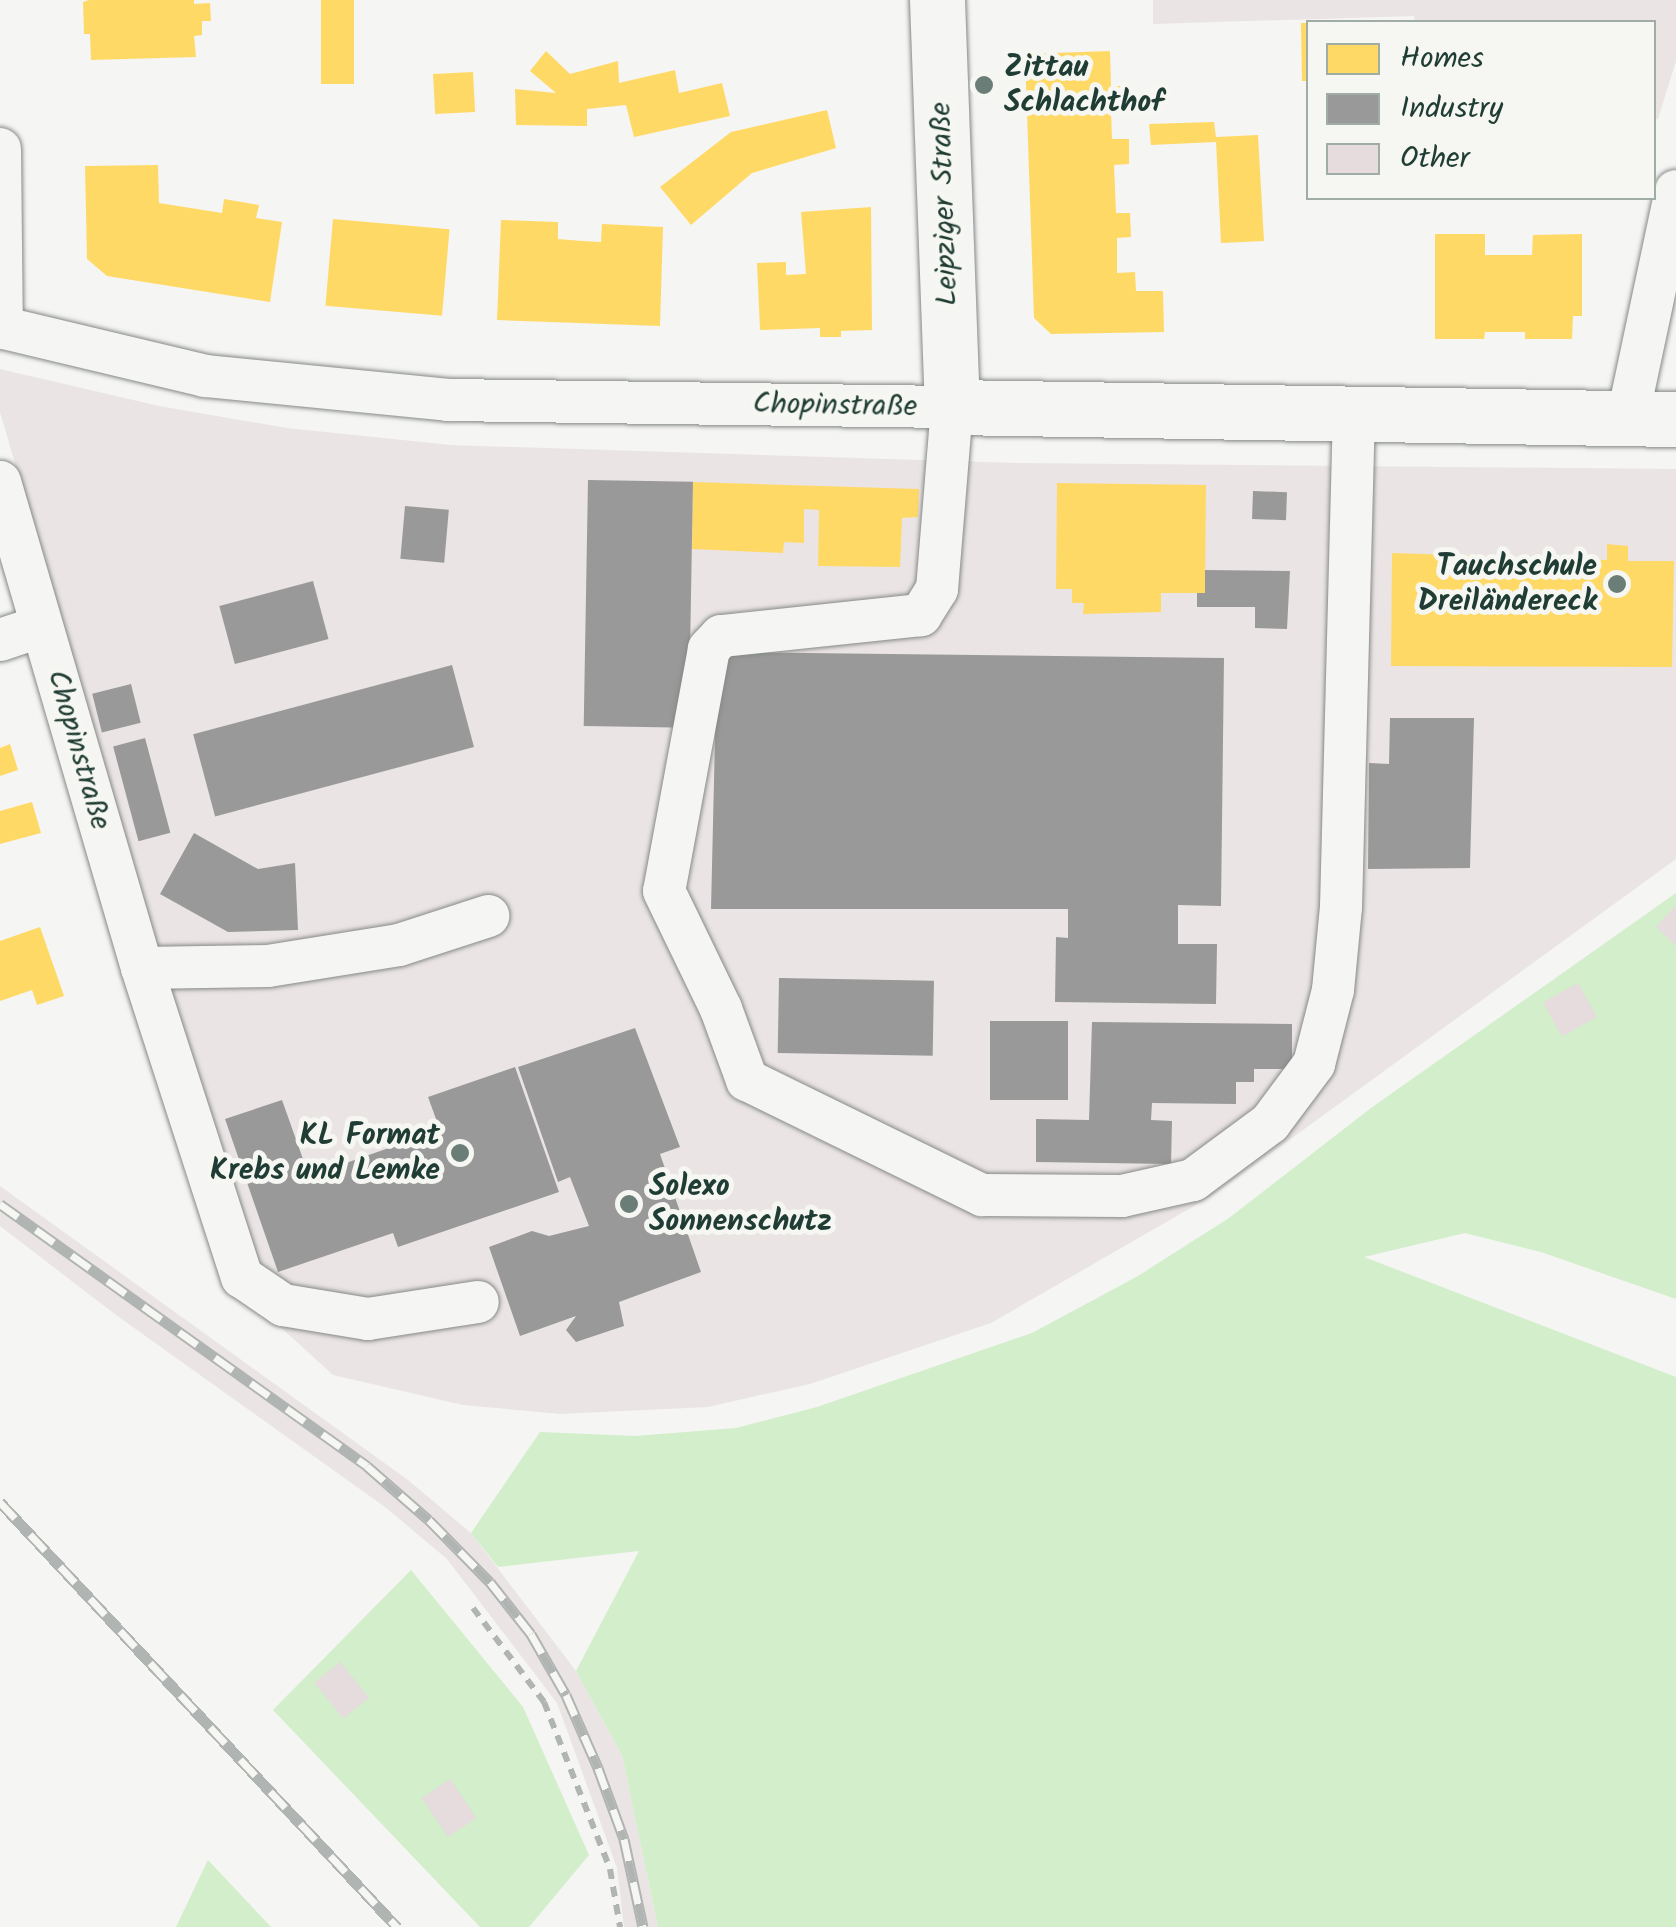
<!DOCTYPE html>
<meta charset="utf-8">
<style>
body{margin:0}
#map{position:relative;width:1676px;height:1927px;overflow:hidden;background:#f5f5f3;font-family:Kalam,sans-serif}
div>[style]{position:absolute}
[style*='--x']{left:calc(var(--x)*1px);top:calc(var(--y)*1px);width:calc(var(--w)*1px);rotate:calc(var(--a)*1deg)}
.built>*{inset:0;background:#ebe4e4}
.green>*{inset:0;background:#d2eeca}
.homes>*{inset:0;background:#ffd966;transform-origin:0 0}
.industry>*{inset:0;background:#999;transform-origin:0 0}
.building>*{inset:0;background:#e6dbdd;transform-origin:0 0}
.path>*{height:6px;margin-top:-3px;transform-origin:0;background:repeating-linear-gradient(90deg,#b0b4b2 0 10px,transparent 0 18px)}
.roads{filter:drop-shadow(0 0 2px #858a88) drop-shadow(0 0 2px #858a88)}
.minor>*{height:42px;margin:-21px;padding:0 21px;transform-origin:21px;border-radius:21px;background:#f5f5f3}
.major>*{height:55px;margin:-27.5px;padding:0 27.5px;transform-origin:27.5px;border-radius:27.5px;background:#f5f5f3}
.rail>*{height:11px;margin-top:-5.5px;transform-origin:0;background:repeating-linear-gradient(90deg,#f6f6f2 0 22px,#b0b4b2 0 44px);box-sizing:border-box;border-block:2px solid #b0b4b2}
.dots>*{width:28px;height:28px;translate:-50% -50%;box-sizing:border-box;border:5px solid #f6f6f2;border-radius:50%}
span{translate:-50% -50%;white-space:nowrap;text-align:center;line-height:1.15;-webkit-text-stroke:10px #f6f6f2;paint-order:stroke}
.poi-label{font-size:30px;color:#1f3d34;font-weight:700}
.left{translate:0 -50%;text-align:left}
.right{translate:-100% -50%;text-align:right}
.street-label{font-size:30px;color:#1f3d34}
.legend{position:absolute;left:1306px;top:20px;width:350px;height:180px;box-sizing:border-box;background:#f6f6f2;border:2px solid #a0aca6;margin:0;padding:12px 18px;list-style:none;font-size:30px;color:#1f3d34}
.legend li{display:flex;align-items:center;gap:20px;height:50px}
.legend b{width:50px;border:2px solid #a0aca6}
</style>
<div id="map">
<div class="built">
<i style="clip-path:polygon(1153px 0,1676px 0,1676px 61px,1658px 119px,1654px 119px,1654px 22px,1415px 22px,1414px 16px,1153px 24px)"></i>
<i style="clip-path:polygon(0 369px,159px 406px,287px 428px,451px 445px,1017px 463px,1676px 469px,1676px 859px,1215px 1194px,991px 1323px,810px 1384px,708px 1407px,560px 1414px,463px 1405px,333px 1375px,276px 1323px,238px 1229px,0 412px)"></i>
<i style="clip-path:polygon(0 1186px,408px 1480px,471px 1533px,576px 1671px,622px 1755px,658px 1927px,624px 1927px,617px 1868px,557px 1703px,447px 1559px,385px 1507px,116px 1315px,0 1226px)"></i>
</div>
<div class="green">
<i style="clip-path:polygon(1676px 893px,1676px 1299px,1541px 1252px,1465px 1233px,1364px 1257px,1676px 1377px,1676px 1927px,658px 1927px,622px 1755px,576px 1671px,639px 1551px,498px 1567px,471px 1533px,540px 1432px,635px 1436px,736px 1428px,817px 1407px,1032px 1333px,1138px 1276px,1229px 1218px,1371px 1108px)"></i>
<i style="clip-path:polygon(411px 1570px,523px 1707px,589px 1855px,529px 1927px,480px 1927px,273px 1710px)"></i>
<i style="clip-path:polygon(208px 1860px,271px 1927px,176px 1927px)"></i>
</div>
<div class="homes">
<i style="clip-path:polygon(89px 0,194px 0,194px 4px,210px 3px,211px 21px,202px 21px,202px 35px,194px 36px,196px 57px,91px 60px,90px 34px,84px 34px,83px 2px)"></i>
<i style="left:321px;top:0;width:33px;height:84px"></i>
<i style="clip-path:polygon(1301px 23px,1308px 23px,1308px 81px,1302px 81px)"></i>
<i style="clip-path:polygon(546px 51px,570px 74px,618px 61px,619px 83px,675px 70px,679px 93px,722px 83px,730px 116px,634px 137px,626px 105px,587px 109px,587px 126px,516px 125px,515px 89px,556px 93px,530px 71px)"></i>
<i style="clip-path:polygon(1110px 51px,1111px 86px,1127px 86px,1128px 109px,1111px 110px,1112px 139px,1129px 139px,1129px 164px,1114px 165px,1116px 213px,1130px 213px,1131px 237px,1117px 238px,1117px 273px,1135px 272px,1136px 291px,1163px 291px,1164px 332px,1051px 334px,1034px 318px,1025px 54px)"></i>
<i style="left:473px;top:72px;width:40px;height:40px;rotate:87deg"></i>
<i style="clip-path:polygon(827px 110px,836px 148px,752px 173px,691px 225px,660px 187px,731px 132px)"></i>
<i style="clip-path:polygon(1214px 122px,1216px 137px,1258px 135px,1264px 241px,1221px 243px,1216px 142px,1151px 145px,1149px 124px)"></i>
<i style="clip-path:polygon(158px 165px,159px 203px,222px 213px,224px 199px,259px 205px,256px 218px,282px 222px,270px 302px,107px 276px,87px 259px,85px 166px)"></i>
<i style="clip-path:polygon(871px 207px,872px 330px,841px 331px,841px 337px,820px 337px,820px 328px,760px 330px,757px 263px,786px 262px,786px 275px,806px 274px,801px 212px)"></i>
<i style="left:333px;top:219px;width:117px;height:87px;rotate:5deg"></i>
<i style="clip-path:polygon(501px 220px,558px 222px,558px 239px,582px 241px,601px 242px,602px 224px,663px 227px,660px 326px,497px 320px)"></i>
<i style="clip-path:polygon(1435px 234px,1485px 234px,1485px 255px,1532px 255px,1533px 235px,1582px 234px,1582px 316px,1573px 316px,1572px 339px,1525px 339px,1525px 332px,1485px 332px,1484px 339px,1435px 339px)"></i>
<i style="clip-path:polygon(693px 482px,919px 489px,918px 517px,902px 518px,900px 567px,818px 566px,819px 510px,804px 509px,804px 543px,784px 542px,783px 553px,692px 549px)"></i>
<i style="clip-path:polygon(1057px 483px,1206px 485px,1205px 593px,1161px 593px,1161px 612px,1083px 614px,1084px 603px,1072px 603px,1072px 589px,1056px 589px)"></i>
<i style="clip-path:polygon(1607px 544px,1628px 546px,1628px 561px,1674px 561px,1672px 667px,1391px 666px,1392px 553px,1607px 560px)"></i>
<i style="clip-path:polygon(10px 744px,18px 770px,0 776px,0 748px)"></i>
<i style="clip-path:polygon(32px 802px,41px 833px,0 844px,0 811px)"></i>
<i style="clip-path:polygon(40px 927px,64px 996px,37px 1005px,32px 990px,0 1001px,0 941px)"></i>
</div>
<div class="industry">
<i style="left:588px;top:480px;width:105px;height:246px;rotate:1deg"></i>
<i style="left:1253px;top:491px;width:34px;height:28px;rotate:2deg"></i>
<i style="left:405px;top:506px;width:44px;height:53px;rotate:5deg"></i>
<i style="clip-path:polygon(1205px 570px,1290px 571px,1287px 629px,1255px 628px,1255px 607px,1197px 607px,1197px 593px,1205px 593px)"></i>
<i style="left:313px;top:581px;width:60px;height:97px;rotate:75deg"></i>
<i style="clip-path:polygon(717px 652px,1224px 658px,1221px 906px,1178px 905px,1178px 944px,1217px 944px,1216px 1004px,1055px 1002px,1056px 937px,1068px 938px,1068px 909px,711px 909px)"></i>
<i style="left:452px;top:665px;width:85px;height:268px;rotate:75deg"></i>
<i style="left:131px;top:684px;width:40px;height:40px;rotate:76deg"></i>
<i style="clip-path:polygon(1390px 718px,1474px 718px,1470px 868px,1368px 869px,1369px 763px,1389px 764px)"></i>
<i style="left:145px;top:738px;width:98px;height:33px;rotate:75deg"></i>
<i style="clip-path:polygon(194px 833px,258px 869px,295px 863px,298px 930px,228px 932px,160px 894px)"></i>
<i style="left:779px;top:978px;width:155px;height:75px;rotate:1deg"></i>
<i style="left:990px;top:1021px;width:78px;height:79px"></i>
<i style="clip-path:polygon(1092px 1022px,1292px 1024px,1292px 1069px,1254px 1069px,1254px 1082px,1236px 1082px,1236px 1104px,1152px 1103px,1151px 1120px,1172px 1121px,1171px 1164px,1036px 1162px,1036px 1119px,1089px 1120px)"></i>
<i style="clip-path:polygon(635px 1028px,680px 1147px,660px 1154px,701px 1272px,619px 1302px,624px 1326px,576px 1342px,566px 1330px,576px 1316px,520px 1336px,489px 1247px,532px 1231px,549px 1236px,589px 1226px,570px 1177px,558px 1182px,518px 1067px)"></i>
<i style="clip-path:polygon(515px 1067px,559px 1192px,398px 1247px,393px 1233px,278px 1272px,225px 1119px,282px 1100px,309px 1176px,440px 1130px,428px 1097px)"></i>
</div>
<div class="building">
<i style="clip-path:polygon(1676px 905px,1676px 946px,1656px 927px)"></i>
<i style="left:1578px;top:983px;width:39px;height:40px;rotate:61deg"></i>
<i style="left:340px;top:1662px;width:46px;height:33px;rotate:51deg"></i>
<i style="left:450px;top:1779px;width:47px;height:34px;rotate:56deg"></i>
</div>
<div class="path">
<i style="--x:473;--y:1608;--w:118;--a:52.9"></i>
<i style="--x:544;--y:1702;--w:180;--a:68.4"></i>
<i style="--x:610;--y:1869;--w:59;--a:80.2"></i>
</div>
<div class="roads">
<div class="minor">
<i style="--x:0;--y:149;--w:179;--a:89.4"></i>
<i style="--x:0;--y:327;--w:211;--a:13.4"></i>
<i style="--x:205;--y:376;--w:244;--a:5.6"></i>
<i style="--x:448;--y:400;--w:504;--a:0.8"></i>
<i style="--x:952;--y:407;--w:183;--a:94.7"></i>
<i style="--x:937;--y:589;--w:31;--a:122"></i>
<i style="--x:921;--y:615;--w:201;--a:174"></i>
<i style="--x:721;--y:636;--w:18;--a:133"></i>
<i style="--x:709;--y:649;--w:246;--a:100.5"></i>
<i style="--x:664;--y:891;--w:131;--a:64.2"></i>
<i style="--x:721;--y:1009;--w:76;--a:69.9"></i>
<i style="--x:747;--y:1080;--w:262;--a:26.1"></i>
<i style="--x:982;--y:1195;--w:140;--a:0.4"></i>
<i style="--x:1122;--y:1196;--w:73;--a:-12.7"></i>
<i style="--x:1193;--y:1180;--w:96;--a:-36.5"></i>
<i style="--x:1270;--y:1123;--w:74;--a:-53.3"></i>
<i style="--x:1314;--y:1064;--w:76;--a:-75.6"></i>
<i style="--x:1333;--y:990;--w:83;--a:-84.5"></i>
<i style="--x:1341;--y:907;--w:493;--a:-88.5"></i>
<i style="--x:1628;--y:416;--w:230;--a:-78"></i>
<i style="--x:0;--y:482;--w:506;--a:73.71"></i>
<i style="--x:142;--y:968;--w:325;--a:72.1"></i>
<i style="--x:242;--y:1277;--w:50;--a:34.3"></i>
<i style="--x:283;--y:1305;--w:86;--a:9.4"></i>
<i style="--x:368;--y:1319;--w:111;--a:-8.8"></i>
<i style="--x:0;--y:640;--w:44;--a:-18.4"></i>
<i style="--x:142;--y:968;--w:126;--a:-0.9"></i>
<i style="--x:268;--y:966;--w:133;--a:-9.1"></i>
<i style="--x:399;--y:945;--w:94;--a:-18"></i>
</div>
<div class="major">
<i style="--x:937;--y:0;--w:407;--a:87.9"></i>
<i style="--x:952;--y:407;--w:724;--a:0.95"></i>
</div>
</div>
<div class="rail">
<i style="--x:0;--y:1204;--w:451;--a:35.5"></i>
<i style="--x:367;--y:1466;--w:82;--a:41.1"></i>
<i style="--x:429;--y:1520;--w:87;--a:45.5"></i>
<i style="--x:490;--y:1582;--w:66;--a:51.7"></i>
<i style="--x:531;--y:1634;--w:70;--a:60.2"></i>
<i style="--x:566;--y:1695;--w:80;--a:66.3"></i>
<i style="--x:598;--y:1768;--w:76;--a:69.9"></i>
<i style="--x:624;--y:1839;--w:90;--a:77.8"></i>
<i style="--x:0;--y:1502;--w:582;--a:46.95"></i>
</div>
<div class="dots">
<i style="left:984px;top:85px;background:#6a7d77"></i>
<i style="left:1617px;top:584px;background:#6a7d77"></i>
<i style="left:460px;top:1153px;background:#6a7d77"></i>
<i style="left:629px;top:1204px;background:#6a7d77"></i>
</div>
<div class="poi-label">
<span class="left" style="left:1004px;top:85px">Zittau<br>Schlachthof</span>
<span class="right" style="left:1597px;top:584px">Tauchschule<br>Dreiländereck</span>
<span class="right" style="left:440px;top:1153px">KL Format<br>Krebs und Lemke</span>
<span class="left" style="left:649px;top:1204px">Solexo<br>Sonnenschutz</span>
</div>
<div class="street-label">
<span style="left:945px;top:204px;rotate:-92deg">Leipziger Straße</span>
<span style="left:835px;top:406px;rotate:1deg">Chopinstraße</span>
<span style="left:78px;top:750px;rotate:74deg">Chopinstraße</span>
</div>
<ul class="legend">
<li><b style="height:28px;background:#ffd966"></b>Homes</li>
<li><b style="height:28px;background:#999"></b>Industry</li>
<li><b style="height:28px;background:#e6dbdd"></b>Other</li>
</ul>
</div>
